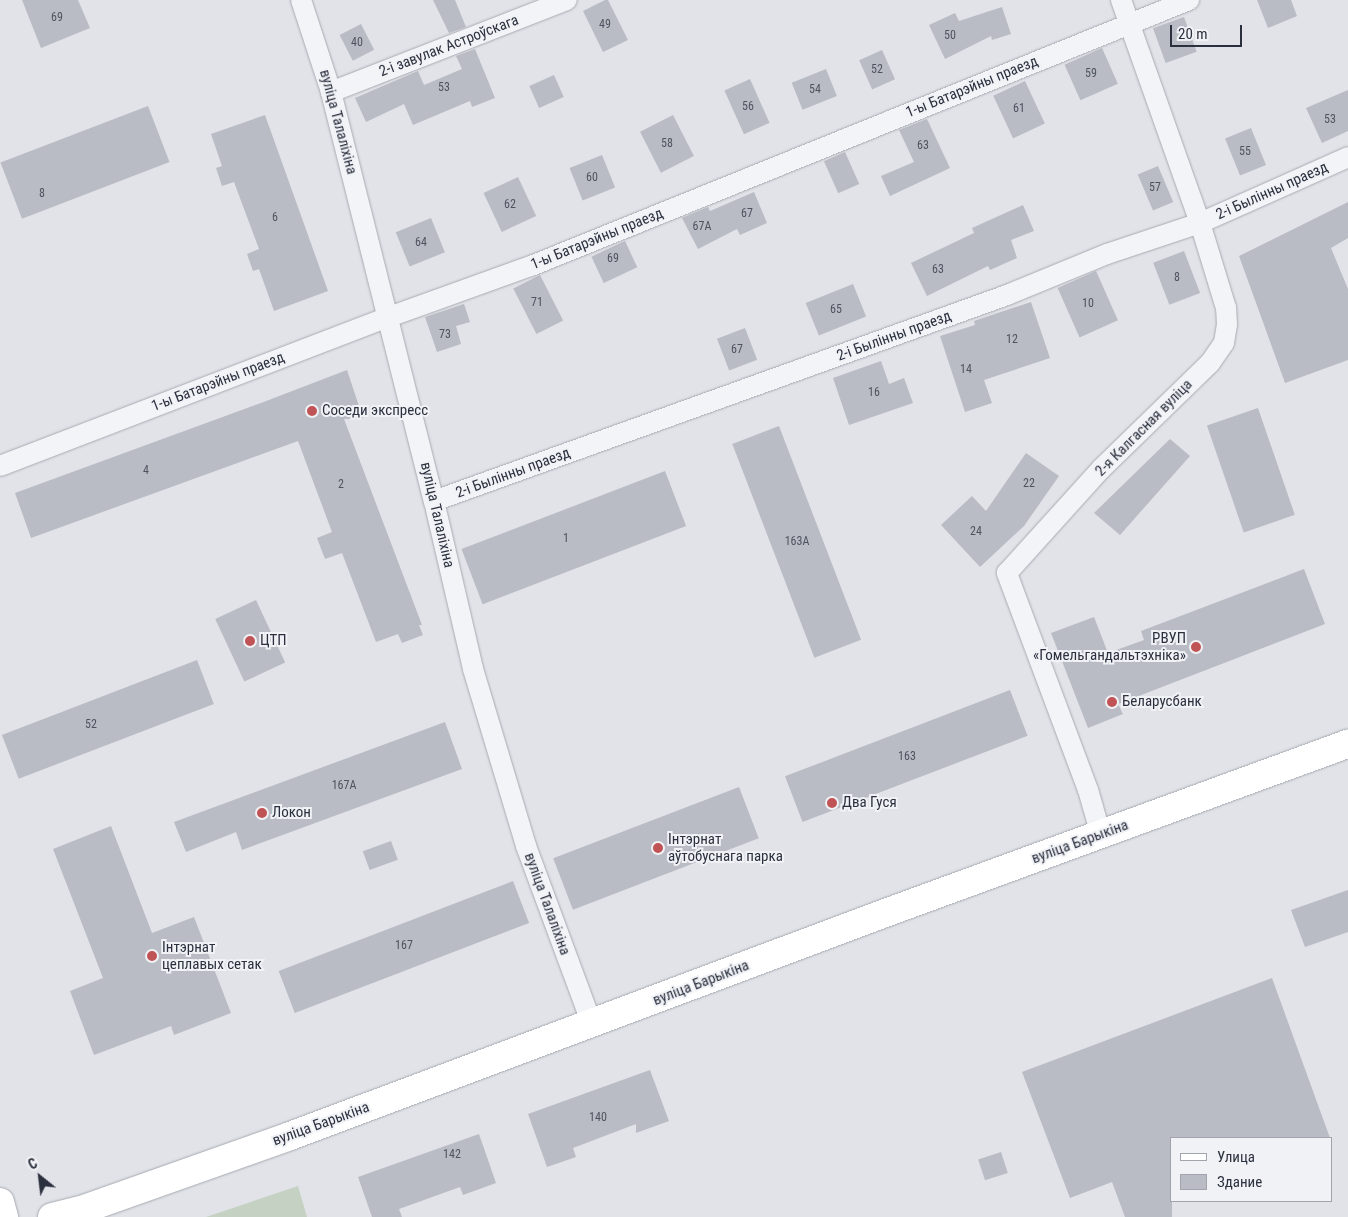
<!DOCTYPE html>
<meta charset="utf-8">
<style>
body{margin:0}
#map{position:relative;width:1348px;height:1217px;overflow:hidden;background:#e1e3e8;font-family:"Roboto Condensed",sans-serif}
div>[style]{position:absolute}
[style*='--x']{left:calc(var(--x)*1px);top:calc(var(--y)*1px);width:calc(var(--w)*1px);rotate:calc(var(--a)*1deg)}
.green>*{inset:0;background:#c5d1c3}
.building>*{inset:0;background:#b9bcc4;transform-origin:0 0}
.roads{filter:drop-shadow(0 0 1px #a7aab2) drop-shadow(0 0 1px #a7aab2)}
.street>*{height:20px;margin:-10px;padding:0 10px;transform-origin:10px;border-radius:10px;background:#f3f4f7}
.secondary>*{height:28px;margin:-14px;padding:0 14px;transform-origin:14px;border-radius:14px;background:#fff}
.primary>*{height:28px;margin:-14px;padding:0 14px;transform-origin:14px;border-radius:14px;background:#fff}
.dots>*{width:14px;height:14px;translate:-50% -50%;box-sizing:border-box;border:2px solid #f0f2f6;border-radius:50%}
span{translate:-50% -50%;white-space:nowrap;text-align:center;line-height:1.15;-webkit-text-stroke:4px #f0f2f6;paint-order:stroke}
.number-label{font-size:12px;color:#4e5360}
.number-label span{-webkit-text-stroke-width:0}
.street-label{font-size:15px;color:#2b303e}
.poi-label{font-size:15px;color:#2b303e}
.left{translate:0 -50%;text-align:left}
.right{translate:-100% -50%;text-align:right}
.legend{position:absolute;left:1170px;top:1137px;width:162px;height:65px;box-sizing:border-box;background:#f0f2f6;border:1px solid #a1a4ac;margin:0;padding:6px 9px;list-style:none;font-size:15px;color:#2b303e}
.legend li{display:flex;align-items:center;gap:10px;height:25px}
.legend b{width:25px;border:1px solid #a1a4ac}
.north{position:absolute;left:15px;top:1152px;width:50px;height:50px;-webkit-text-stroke:4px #f0f2f6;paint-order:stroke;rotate:331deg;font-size:14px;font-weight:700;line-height:20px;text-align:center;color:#2b303e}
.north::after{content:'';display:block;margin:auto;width:18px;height:22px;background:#2b303e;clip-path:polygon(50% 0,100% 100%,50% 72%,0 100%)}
.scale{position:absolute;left:1170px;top:25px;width:72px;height:22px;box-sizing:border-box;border:2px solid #2b303e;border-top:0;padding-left:6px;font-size:15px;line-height:18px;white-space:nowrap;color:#2b303e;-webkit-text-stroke:4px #f0f2f6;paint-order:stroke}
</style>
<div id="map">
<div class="green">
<i style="clip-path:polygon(298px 1186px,307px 1217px,206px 1217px)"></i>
</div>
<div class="building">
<i style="clip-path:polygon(22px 0,78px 0,90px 28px,41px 48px)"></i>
<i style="clip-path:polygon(433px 0,455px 0,466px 27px,449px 33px)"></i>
<i style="clip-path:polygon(605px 0,608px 0,628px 40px,603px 52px,583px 11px)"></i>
<i style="clip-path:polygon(1257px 0,1291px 0,1297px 16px,1268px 28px)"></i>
<i style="clip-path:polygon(1002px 7px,1011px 34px,992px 40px,991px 36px,945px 59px,929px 25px,955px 13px,959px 21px)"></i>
<i style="left:1184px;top:17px;width:37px;height:33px;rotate:70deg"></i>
<i style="left:361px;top:24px;width:29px;height:24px;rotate:63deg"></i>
<i style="left:1102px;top:48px;width:39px;height:41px;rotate:66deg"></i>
<i style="clip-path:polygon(475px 49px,495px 98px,472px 107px,470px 101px,413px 125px,404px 104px,366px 122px,355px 98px,418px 71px,424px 85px,462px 69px,456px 56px)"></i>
<i style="left:882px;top:50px;width:32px;height:25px;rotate:66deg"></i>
<i style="left:826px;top:69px;width:29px;height:37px;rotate:68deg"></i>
<i style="left:554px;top:75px;width:24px;height:27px;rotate:66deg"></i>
<i style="left:750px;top:79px;width:48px;height:28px;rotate:66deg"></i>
<i style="left:1025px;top:81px;width:47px;height:35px;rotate:65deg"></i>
<i style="clip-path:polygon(1348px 90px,1348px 131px,1322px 143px,1306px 108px)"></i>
<i style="left:148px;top:106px;width:60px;height:158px;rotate:69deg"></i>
<i style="clip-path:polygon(265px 115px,328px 291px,274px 311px,259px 269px,253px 271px,247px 254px,259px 249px,234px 182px,222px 186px,216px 168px,222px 166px,211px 134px)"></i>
<i style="left:673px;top:115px;width:46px;height:37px;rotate:63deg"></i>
<i style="clip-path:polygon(927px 119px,950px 168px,890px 196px,881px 176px,914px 162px,899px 130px)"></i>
<i style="left:1251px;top:128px;width:40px;height:28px;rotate:68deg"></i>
<i style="left:845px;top:152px;width:35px;height:23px;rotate:66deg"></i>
<i style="left:602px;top:155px;width:35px;height:35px;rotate:68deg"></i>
<i style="left:1158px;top:166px;width:39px;height:22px;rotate:67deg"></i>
<i style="left:518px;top:177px;width:43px;height:38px;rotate:65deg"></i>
<i style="clip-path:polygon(754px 192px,767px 223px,740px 235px,737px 229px,698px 249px,682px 218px,708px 207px,710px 211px)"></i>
<i style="clip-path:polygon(1348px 202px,1348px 238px,1331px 248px,1348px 289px,1348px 360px,1285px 383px,1239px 256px)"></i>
<i style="clip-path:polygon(1023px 205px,1034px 231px,1011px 240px,1017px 258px,990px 270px,988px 266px,927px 296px,911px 263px,974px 233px,972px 228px)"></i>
<i style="left:431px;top:218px;width:37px;height:38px;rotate:68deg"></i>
<i style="left:625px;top:241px;width:29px;height:37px;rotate:65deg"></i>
<i style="left:1184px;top:251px;width:45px;height:33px;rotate:69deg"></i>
<i style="left:1096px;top:271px;width:54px;height:42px;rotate:66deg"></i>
<i style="left:540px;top:275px;width:51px;height:30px;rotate:63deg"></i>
<i style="left:853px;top:284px;width:35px;height:51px;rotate:68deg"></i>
<i style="clip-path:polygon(1031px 302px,1050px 358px,984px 380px,992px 403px,965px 412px,940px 336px,975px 325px,974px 321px)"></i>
<i style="clip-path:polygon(464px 304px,470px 322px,456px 326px,461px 344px,437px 352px,425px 317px)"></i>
<i style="left:745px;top:328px;width:34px;height:30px;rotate:69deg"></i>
<i style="clip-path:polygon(881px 361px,889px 384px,904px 378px,913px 403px,849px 425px,833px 378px)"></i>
<i style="clip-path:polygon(347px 370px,363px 418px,344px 419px,422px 625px,419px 625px,423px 635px,402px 643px,398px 634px,376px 642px,342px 553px,325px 559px,317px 538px,332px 532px,298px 441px,31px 538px,15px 493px,261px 403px)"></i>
<i style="left:1258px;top:408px;width:113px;height:54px;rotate:71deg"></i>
<i style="left:779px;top:426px;width:229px;height:50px;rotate:69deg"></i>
<i style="clip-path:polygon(1170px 439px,1190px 456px,1120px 535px,1094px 513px)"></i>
<i style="clip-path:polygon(1026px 453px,1059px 476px,1024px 526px,980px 567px,941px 525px,972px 496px,986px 511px)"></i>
<i style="left:665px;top:471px;width:59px;height:218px;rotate:69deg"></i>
<i style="clip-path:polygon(1304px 569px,1325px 624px,1118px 704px,1123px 714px,1088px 728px,1051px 633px,1094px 617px,1108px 653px,1144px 640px,1141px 631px)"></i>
<i style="left:256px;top:600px;width:69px;height:45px;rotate:65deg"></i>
<i style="left:197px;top:660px;width:47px;height:209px;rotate:69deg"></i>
<i style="left:1010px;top:690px;width:49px;height:241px;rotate:69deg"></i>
<i style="clip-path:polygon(445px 722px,462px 769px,242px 850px,236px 832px,186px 852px,174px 822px)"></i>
<i style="left:739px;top:787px;width:55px;height:199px;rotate:69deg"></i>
<i style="clip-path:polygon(111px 826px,152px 933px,194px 917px,231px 1013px,174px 1035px,171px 1026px,94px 1055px,70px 991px,103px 978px,53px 849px)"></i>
<i style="left:391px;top:841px;width:20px;height:30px;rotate:70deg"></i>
<i style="left:513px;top:881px;width:45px;height:251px;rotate:69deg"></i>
<i style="clip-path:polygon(1348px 890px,1348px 932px,1305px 947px,1291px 910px)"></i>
<i style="clip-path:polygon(1272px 978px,1330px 1138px,1172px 1138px,1172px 1217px,1125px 1217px,1112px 1182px,1070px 1198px,1022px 1072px)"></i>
<i style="clip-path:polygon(650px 1070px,669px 1121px,636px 1133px,636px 1124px,573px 1148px,576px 1157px,547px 1167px,528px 1114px)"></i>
<i style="clip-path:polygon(479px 1134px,496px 1183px,463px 1195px,460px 1187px,399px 1209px,402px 1217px,372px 1217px,358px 1177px)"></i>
<i style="left:1001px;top:1152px;width:22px;height:24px;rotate:72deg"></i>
</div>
<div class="roads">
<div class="street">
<i style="--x:301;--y:0;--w:97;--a:71.9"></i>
<i style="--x:331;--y:92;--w:422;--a:75.9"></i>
<i style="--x:434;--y:501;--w:172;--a:76.9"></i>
<i style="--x:473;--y:669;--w:185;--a:73.3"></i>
<i style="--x:526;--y:846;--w:190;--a:69.7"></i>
<i style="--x:331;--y:92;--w:253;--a:-21.3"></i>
<i style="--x:0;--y:466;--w:417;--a:-21"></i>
<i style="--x:389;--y:317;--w:151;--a:-19.8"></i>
<i style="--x:531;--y:266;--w:710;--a:-22.01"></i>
<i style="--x:434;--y:501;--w:609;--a:-19.77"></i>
<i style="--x:1007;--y:295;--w:108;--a:-22.3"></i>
<i style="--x:1107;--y:254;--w:98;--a:-18.4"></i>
<i style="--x:1200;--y:223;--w:162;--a:-24"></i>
<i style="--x:1101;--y:835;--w:47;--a:-106.1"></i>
<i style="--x:1088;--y:790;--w:232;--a:-110.5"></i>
<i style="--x:1007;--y:573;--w:140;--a:-47.9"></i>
<i style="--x:1101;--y:469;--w:152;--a:-44.2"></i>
<i style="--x:1210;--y:363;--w:24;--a:-55"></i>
<i style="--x:1224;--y:343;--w:18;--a:-81"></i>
<i style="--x:1227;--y:325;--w:17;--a:-93"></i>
<i style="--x:1226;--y:308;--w:89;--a:-107"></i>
<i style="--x:1200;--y:223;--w:237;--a:-109.5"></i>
</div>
<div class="secondary">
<i style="--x:0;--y:1202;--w:16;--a:75"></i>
</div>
<div class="primary">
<i style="--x:52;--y:1217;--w:36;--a:-14"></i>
<i style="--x:87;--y:1208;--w:215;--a:-19.5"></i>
<i style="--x:290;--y:1136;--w:639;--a:-20.54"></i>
<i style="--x:888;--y:912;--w:490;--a:-20.1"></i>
</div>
</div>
<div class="dots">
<i style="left:312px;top:411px;background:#c05355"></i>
<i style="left:250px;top:641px;background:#c05355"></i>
<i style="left:1196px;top:647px;background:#c05355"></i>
<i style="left:1112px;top:702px;background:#c05355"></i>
<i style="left:832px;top:803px;background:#c05355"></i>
<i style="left:262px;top:813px;background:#c05355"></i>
<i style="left:658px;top:848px;background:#c05355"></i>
<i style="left:152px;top:956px;background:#c05355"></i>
</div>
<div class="number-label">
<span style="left:57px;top:18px">69</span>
<span style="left:605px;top:25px">49</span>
<span style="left:950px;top:36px">50</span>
<span style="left:357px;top:43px">40</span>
<span style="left:877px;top:70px">52</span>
<span style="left:1091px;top:74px">59</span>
<span style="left:444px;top:88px">53</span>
<span style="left:815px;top:90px">54</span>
<span style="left:748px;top:107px">56</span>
<span style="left:1019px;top:109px">61</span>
<span style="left:1330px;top:120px">53</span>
<span style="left:667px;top:144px">58</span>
<span style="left:923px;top:146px">63</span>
<span style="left:1245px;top:152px">55</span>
<span style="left:592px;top:178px">60</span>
<span style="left:1155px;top:188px">57</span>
<span style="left:42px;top:194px">8</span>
<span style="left:510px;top:205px">62</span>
<span style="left:747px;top:214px">67</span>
<span style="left:275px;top:218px">6</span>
<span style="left:702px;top:227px">67А</span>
<span style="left:421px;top:243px">64</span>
<span style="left:613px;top:259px">69</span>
<span style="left:938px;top:270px">63</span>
<span style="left:1177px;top:278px">8</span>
<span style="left:537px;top:303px">71</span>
<span style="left:1088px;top:304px">10</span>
<span style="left:836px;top:310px">65</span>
<span style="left:445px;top:335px">73</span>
<span style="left:1012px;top:340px">12</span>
<span style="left:737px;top:350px">67</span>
<span style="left:966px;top:370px">14</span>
<span style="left:874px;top:393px">16</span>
<span style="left:146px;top:471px">4</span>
<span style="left:1029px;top:484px">22</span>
<span style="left:341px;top:485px">2</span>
<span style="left:976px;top:532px">24</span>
<span style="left:566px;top:539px">1</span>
<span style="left:797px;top:542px">163А</span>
<span style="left:91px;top:725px">52</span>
<span style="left:907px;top:757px">163</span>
<span style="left:344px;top:786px">167А</span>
<span style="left:404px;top:946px">167</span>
<span style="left:598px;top:1118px">140</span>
<span style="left:452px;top:1155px">142</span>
</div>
<div class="street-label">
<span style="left:449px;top:46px;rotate:-21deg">2-і завулак Астроўскага</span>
<span style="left:972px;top:87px;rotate:-22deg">1-ы Батарэйны праезд</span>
<span style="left:338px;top:122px;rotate:75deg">вуліца Талаліхіна</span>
<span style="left:1272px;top:191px;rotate:-24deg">2-і Былінны праезд</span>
<span style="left:597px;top:239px;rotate:-22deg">1-ы Батарэйны праезд</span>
<span style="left:894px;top:336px;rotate:-20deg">2-і Былінны праезд</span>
<span style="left:218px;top:382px;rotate:-21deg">1-ы Батарэйны праезд</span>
<span style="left:1144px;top:428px;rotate:-45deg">2-я Калгасная вуліца</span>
<span style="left:513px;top:473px;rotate:-20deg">2-і Былінны праезд</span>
<span style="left:437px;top:515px;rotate:77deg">вуліца Талаліхіна</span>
<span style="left:1080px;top:842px;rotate:-20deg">вуліца Барыкіна</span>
<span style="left:547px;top:904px;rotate:70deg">вуліца Талаліхіна</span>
<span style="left:701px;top:983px;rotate:-21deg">вуліца Барыкіна</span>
<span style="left:321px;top:1124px;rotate:-20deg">вуліца Барыкіна</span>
</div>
<div class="poi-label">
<span class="left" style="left:322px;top:411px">Соседи экспресс</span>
<span class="right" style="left:1186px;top:647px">РВУП<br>«Гомельгандальтэхніка»</span>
<span class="left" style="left:260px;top:641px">ЦТП</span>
<span class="left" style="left:1122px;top:702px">Беларусбанк</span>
<span class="left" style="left:842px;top:803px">Два Гуся</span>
<span class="left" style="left:272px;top:813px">Локон</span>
<span class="left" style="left:668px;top:848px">Інтэрнат<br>аўтобуснага парка</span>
<span class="left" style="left:162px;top:956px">Інтэрнат<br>цеплавых сетак</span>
</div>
<ul class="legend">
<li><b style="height:6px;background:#fff"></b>Улица</li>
<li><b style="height:14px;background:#b9bcc4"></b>Здание</li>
</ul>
<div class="north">С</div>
<div class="scale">20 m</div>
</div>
